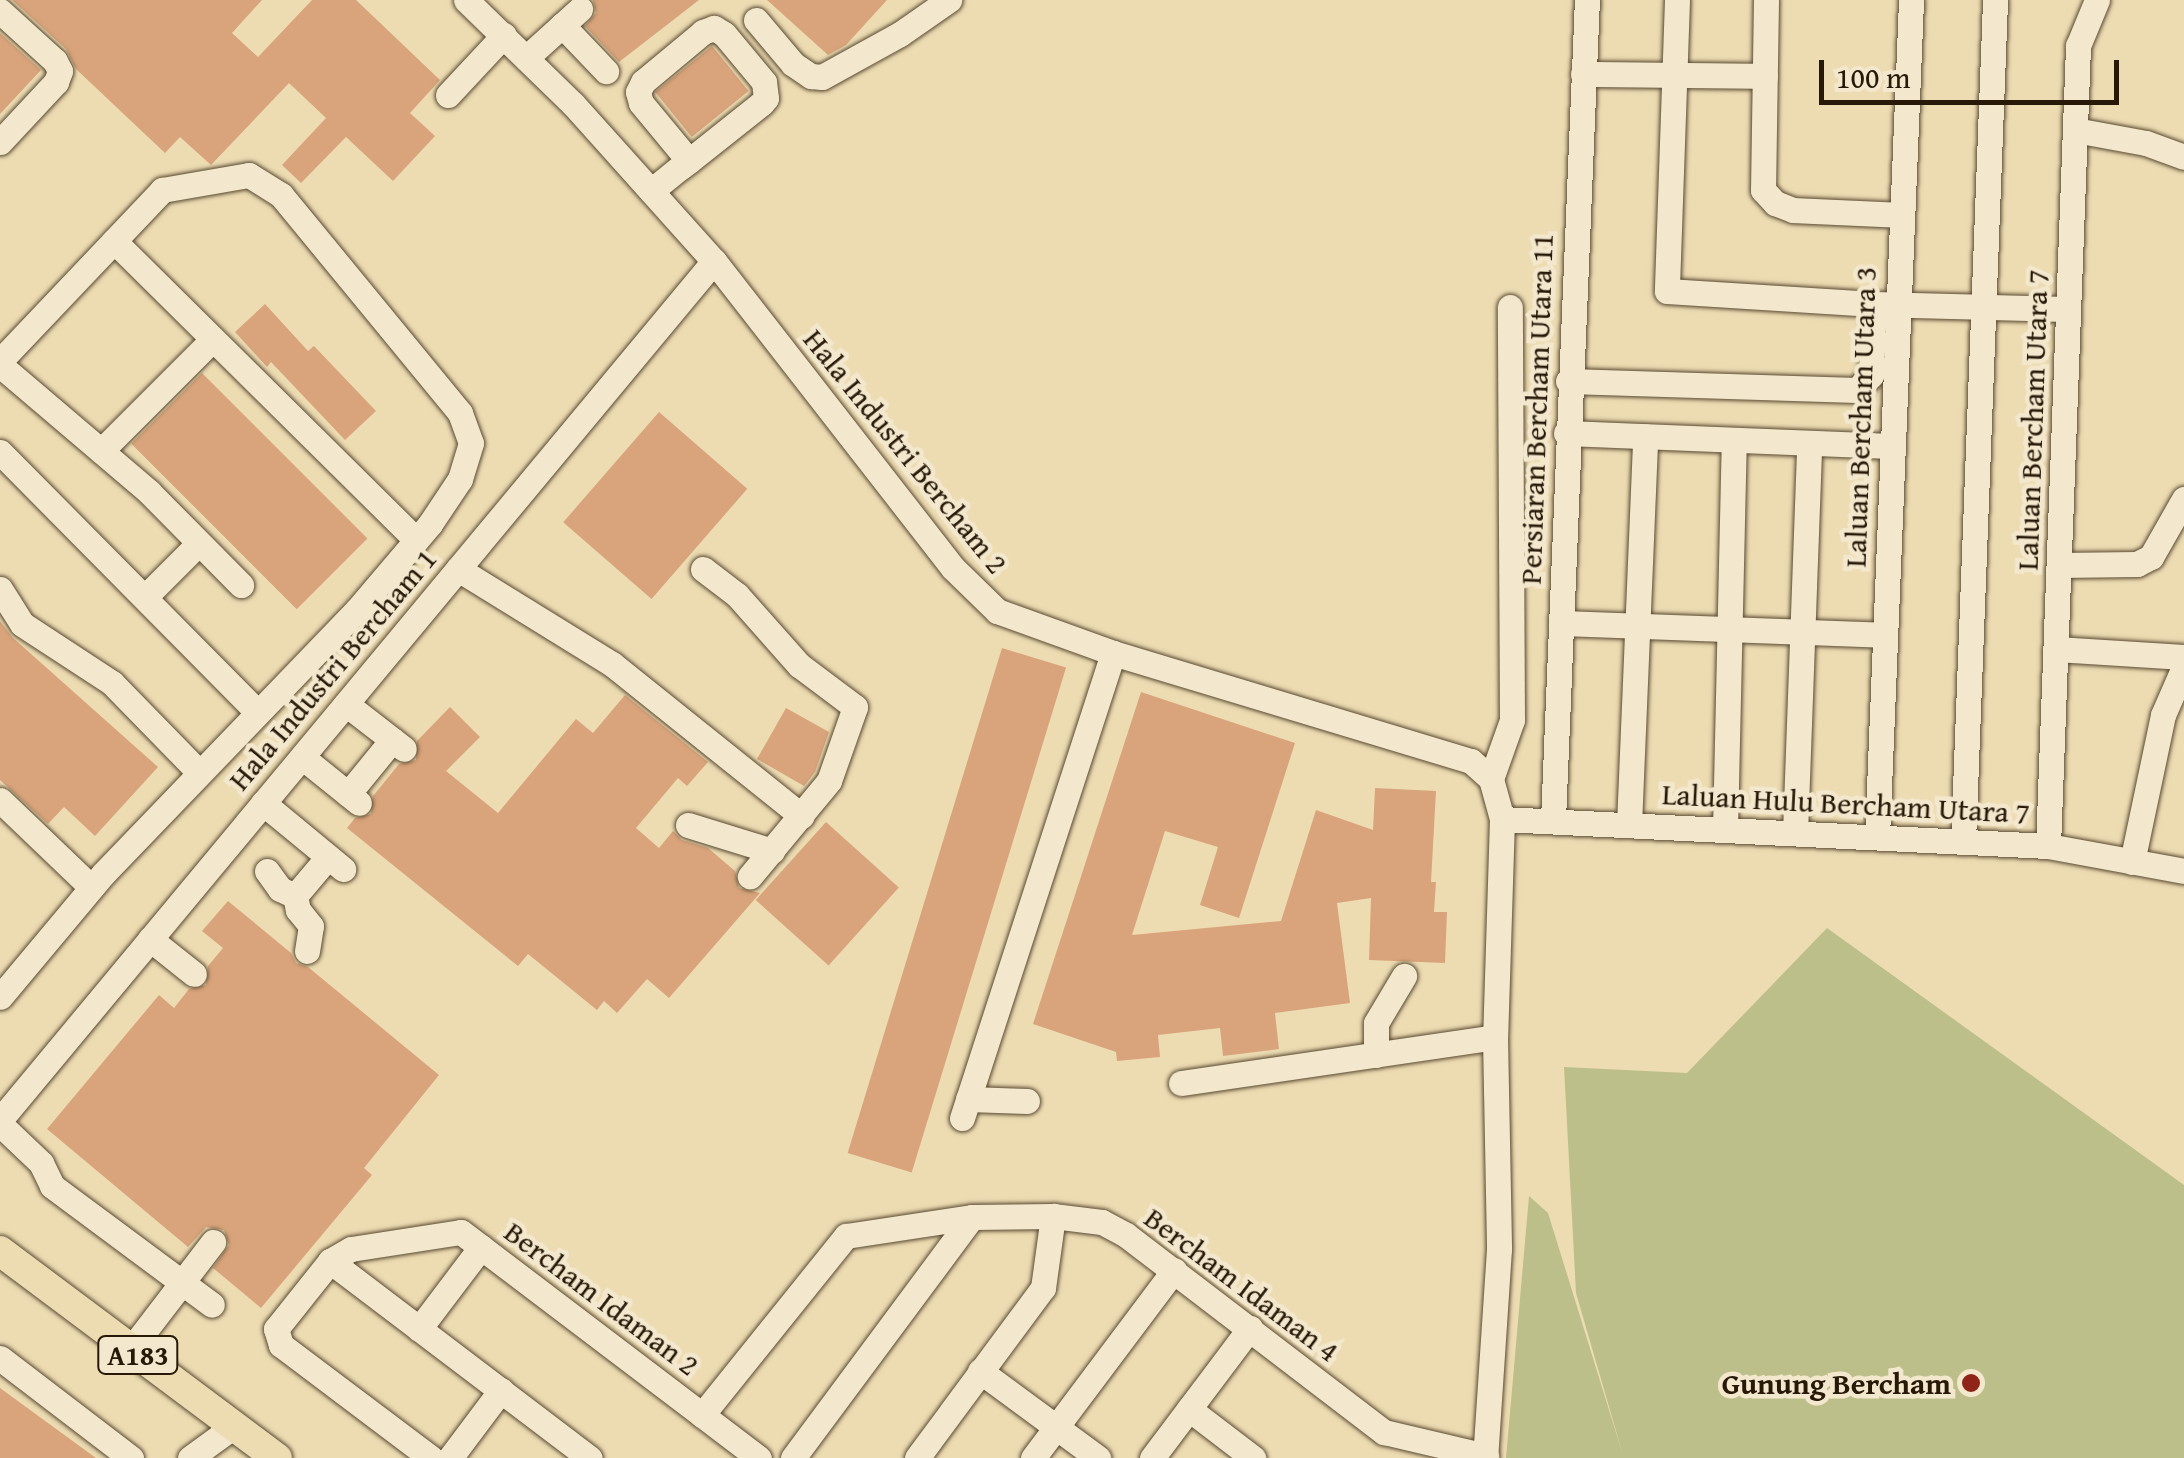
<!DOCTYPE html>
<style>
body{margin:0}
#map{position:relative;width:2184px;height:1458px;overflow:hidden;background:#eddcb2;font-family:"Gentium Book Plus",serif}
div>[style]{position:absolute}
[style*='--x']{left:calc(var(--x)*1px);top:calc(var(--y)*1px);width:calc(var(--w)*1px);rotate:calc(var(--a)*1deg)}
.green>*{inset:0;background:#bcbf89}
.building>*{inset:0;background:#d9a47b;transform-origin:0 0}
.roads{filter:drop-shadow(0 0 2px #584932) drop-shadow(0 0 2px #584932)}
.minor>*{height:25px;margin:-12.5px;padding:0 12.5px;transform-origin:12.5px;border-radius:12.5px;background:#f3e8cd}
.major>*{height:30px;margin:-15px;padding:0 15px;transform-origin:15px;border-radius:15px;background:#eddcb2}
.dots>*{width:28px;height:28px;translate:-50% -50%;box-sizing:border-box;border:5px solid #f3e8cd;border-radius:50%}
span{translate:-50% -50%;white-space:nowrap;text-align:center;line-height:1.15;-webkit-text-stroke:9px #f3e8cd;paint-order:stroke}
.shield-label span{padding:2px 8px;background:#f3e8cd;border:2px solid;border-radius:8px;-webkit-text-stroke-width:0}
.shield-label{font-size:28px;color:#271808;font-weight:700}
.street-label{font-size:30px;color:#271808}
.poi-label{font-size:30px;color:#271808;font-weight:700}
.right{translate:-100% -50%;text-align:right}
.scale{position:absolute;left:1819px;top:60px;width:300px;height:45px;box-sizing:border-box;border:5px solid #271808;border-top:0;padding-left:12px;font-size:30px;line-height:35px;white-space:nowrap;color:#271808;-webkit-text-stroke:8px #f3e8cd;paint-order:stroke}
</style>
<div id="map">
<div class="green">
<i style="clip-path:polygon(1827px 928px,2184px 1185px,2184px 1458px,1506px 1458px,1529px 1196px,1548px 1213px,1623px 1455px,1576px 1293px,1564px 1067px,1687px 1073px)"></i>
</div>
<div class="building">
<i style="clip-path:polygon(12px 0,262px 0,232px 33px,258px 57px,312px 0,356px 0,440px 80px,410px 113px,435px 136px,393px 181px,346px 137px,301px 183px,282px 165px,326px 118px,289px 83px,211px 165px,180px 137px,165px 153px,76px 69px,66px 49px)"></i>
<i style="clip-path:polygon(593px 0,699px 0,619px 62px,585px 26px,596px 13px)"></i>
<i style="clip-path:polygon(767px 0,887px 0,846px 45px,828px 55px)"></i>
<i style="clip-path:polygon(0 33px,41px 70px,0 114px)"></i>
<i style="left:712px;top:46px;width:58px;height:73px;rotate:51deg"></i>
<i style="clip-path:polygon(265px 304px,308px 351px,314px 346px,376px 411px,345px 440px,271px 362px,267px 367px,235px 332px)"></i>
<i style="left:202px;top:373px;width:234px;height:100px;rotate:45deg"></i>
<i style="left:659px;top:412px;width:117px;height:146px;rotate:41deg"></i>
<i style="clip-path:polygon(0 621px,12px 637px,158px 767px,95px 836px,64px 807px,48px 824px,0 780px)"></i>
<i style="left:1002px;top:648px;width:67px;height:528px;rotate:17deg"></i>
<i style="clip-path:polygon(1141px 692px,1295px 743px,1239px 918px,1200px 905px,1218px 847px,1165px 831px,1132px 935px,1281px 921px,1316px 810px,1373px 830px,1375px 788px,1436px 791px,1431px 882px,1436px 882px,1434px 912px,1447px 912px,1445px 963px,1369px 960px,1371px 898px,1337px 903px,1350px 1003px,1275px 1013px,1279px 1049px,1223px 1056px,1220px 1028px,1158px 1035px,1160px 1057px,1117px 1061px,1116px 1052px,1033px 1024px)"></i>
<i style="clip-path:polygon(625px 695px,708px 762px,687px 786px,678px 778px,636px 828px,659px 848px,673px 831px,682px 840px,708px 848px,735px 871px,739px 888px,760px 893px,669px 998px,647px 979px,617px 1013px,604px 1001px,597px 1010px,528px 954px,518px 966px,347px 828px,355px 818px,371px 814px,373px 796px,399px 764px,416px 760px,417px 741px,450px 707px,480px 737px,446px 771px,498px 813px,576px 719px,593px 733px)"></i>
<i style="clip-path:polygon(786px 708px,829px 732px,815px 772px,804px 786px,757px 759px)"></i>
<i style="left:826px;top:822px;width:98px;height:105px;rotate:42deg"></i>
<i style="clip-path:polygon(228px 901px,291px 953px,296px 963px,308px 967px,439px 1075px,364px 1168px,372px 1175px,261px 1308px,213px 1268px,229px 1245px,224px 1230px,206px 1227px,188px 1247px,47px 1129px,159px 995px,174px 1008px,189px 989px,206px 985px,208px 966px,223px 948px,202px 931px)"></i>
<i style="clip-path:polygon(0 1388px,96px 1458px,0 1458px)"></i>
</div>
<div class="roads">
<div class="minor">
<i style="--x:466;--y:0;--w:149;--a:44.2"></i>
<i style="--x:573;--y:104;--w:211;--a:48.1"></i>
<i style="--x:714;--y:261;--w:389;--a:52.1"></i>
<i style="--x:953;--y:568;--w:62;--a:44.3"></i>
<i style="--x:997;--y:611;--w:123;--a:19.9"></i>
<i style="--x:1113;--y:653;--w:374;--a:16.8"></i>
<i style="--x:1471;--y:761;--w:27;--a:42"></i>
<i style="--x:1491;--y:779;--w:41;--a:74.6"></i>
<i style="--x:1502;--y:819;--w:218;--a:91.8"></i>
<i style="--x:1495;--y:1037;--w:212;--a:88.9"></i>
<i style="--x:1499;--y:1249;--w:209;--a:93.8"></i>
<i style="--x:1677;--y:0;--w:291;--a:92"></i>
<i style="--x:1667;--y:291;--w:207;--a:3.6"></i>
<i style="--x:1874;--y:304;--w:193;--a:1.5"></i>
<i style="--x:1766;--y:0;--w:190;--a:90.9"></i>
<i style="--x:1763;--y:190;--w:18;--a:47"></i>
<i style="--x:1775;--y:203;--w:19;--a:21"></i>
<i style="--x:1793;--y:210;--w:109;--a:2.6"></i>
<i style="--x:0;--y:11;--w:74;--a:42.3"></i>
<i style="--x:55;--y:61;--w:11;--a:63"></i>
<i style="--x:60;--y:71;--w:12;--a:110"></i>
<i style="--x:56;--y:82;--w:82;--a:133"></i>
<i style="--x:756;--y:20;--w:57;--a:49.9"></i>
<i style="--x:793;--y:64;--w:22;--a:34"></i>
<i style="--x:811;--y:76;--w:11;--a:5"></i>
<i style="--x:822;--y:77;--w:89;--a:-28.9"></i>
<i style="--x:900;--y:34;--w:60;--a:-34.8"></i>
<i style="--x:562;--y:25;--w:64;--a:46.3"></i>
<i style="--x:526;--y:58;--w:73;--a:-42.2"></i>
<i style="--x:1583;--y:74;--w:182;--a:0.6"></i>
<i style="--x:448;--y:95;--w:82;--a:-47"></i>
<i style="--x:2075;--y:130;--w:72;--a:10.4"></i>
<i style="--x:2146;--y:143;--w:40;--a:20.2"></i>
<i style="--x:651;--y:191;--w:38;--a:-39"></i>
<i style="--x:681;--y:167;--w:10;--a:-37"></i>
<i style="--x:689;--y:161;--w:93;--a:-38.5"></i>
<i style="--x:762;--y:103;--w:6;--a:-51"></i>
<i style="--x:766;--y:98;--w:16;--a:-97"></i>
<i style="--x:764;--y:82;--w:62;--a:-129.8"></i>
<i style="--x:724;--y:34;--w:12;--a:-149"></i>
<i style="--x:714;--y:28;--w:12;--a:160"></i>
<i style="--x:703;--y:32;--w:78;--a:140.2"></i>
<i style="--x:643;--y:82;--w:11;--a:117"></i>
<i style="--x:638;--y:92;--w:11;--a:75"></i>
<i style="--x:641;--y:103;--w:75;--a:50.4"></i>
<i style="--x:114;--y:241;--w:425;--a:44.7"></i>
<i style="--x:0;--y:361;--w:236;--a:-46.5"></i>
<i style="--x:162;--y:190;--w:88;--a:-9.8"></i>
<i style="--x:249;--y:175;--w:38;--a:32"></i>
<i style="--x:281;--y:195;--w:282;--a:50.6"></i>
<i style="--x:460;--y:413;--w:32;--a:70"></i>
<i style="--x:471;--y:443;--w:38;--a:107"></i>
<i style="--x:460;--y:479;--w:54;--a:123.7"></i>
<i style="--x:430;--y:524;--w:113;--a:130.3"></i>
<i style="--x:357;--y:610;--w:366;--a:133.9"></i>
<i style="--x:103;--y:874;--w:160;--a:129.9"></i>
<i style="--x:0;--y:365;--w:196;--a:40.4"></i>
<i style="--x:149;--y:492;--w:131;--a:45.3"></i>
<i style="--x:1568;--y:381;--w:289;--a:1.8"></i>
<i style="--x:1857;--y:390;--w:21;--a:-47"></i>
<i style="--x:1871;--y:375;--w:71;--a:-87.6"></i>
<i style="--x:1566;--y:433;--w:325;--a:2.3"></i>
<i style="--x:101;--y:451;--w:158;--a:-45"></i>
<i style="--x:0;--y:452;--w:366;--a:45.3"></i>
<i style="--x:2059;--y:565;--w:78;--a:-0.7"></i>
<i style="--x:2137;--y:564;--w:16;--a:-27"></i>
<i style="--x:2151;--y:557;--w:67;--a:-60.4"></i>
<i style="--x:458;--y:569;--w:181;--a:31.7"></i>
<i style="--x:612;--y:664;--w:243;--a:38.7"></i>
<i style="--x:703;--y:569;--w:43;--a:37.4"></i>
<i style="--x:737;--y:595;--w:94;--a:48.5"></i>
<i style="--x:799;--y:665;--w:70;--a:36.9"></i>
<i style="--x:855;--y:707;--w:78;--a:109.4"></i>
<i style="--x:829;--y:781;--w:124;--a:129.7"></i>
<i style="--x:0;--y:589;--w:41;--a:57.8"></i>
<i style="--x:22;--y:624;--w:108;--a:33.2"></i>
<i style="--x:112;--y:683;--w:124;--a:45.7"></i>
<i style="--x:145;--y:597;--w:76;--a:-45"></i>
<i style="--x:1561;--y:623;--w:323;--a:2.1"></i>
<i style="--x:2056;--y:649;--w:128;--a:3.6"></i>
<i style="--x:346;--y:704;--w:73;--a:37.8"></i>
<i style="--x:302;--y:757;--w:73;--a:38.9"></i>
<i style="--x:1491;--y:779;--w:63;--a:-70.4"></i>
<i style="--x:1512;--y:720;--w:413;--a:-90.3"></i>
<i style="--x:348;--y:794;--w:70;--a:-50.8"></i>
<i style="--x:0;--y:800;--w:126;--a:43.7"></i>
<i style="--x:263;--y:803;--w:104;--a:39.5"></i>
<i style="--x:1502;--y:819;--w:547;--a:2.83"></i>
<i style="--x:2048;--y:846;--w:138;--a:10.4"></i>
<i style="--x:1553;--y:820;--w:821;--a:-87.63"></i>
<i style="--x:688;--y:825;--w:88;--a:17.2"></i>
<i style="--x:1629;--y:825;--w:389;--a:-87.6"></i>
<i style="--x:1725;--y:829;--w:389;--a:-88.7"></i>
<i style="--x:1795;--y:833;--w:390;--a:-87.9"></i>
<i style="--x:1877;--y:837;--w:838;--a:-87.67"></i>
<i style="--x:1963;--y:842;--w:843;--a:-87.82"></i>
<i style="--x:2048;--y:846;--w:801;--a:-87.85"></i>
<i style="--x:2078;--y:46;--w:50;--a:-67.6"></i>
<i style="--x:2132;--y:862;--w:150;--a:-78.1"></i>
<i style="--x:2163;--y:715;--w:52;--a:-66.4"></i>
<i style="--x:267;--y:871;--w:22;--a:54"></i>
<i style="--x:280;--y:889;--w:17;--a:25"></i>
<i style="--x:150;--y:939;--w:56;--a:38.5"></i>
<i style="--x:307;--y:951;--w:25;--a:-81"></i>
<i style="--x:311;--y:926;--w:21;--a:-129"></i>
<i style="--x:298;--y:910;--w:14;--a:-102"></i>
<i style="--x:295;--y:896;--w:51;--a:-49.8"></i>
<i style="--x:1376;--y:1055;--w:32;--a:-90"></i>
<i style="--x:1376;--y:1023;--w:55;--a:-59.2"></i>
<i style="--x:1181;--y:1083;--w:317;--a:-8.3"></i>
<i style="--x:968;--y:1099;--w:59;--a:1.9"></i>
<i style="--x:962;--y:1118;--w:489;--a:-72"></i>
<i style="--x:0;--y:1120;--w:1117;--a:-50.27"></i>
<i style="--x:0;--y:1124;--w:57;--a:43.6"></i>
<i style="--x:41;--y:1163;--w:25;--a:64"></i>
<i style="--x:52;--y:1186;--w:199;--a:36.6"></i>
<i style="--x:330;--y:1261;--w:326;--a:37.2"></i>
<i style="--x:419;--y:1329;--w:103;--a:-52.9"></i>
<i style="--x:131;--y:1349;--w:135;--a:-52.5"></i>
<i style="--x:0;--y:1358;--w:165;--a:37.4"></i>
<i style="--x:980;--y:1371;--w:147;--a:36.4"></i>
<i style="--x:1189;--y:1409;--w:81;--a:37.4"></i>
<i style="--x:702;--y:1415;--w:230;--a:-51.2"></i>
<i style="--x:846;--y:1236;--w:127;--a:-8.6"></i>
<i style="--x:972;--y:1217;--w:81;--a:-0.7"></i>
<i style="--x:1053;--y:1216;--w:49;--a:7"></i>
<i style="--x:1102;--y:1222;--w:27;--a:28"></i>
<i style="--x:1126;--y:1235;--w:325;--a:37.4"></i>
<i style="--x:1384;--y:1432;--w:105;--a:13.2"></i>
<i style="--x:190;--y:1458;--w:54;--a:-36"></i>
<i style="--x:431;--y:1458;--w:188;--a:-143"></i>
<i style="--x:281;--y:1345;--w:17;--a:-107"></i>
<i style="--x:276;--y:1329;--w:87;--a:-51.5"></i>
<i style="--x:330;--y:1261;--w:24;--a:-30"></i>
<i style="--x:351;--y:1249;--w:111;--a:-8.8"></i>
<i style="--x:461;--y:1232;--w:374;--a:37.2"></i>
<i style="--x:450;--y:1458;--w:85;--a:-53.1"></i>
<i style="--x:793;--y:1458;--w:300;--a:-53.4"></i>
<i style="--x:917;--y:1458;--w:212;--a:-53.5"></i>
<i style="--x:1043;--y:1288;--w:73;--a:-82.1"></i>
<i style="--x:1033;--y:1458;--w:235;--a:-53.1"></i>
<i style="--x:1152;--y:1458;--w:163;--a:-53"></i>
</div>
<div class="major">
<i style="--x:0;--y:1251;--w:346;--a:36.8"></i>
</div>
</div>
<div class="dots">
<i style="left:1971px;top:1383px;background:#8f2418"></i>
</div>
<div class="shield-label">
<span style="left:138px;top:1355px">A183</span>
</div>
<div class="street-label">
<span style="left:1536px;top:409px;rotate:-88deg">Persiaran Bercham Utara 11</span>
<span style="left:1860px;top:417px;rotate:-88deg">Laluan Bercham Utara 3</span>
<span style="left:2032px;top:420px;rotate:-88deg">Laluan Bercham Utara 7</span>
<span style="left:906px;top:451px;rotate:51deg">Hala Industri Bercham 2</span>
<span style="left:332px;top:669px;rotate:-50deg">Hala Industri Bercham 1</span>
<span style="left:1846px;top:803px;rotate:3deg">Laluan Hulu Bercham Utara 7</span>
<span style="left:1242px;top:1284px;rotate:37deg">Bercham Idaman 4</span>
<span style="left:602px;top:1298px;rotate:37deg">Bercham Idaman 2</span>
</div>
<div class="poi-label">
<span class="right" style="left:1951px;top:1383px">Gunung Bercham</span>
</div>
<div class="scale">100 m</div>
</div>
